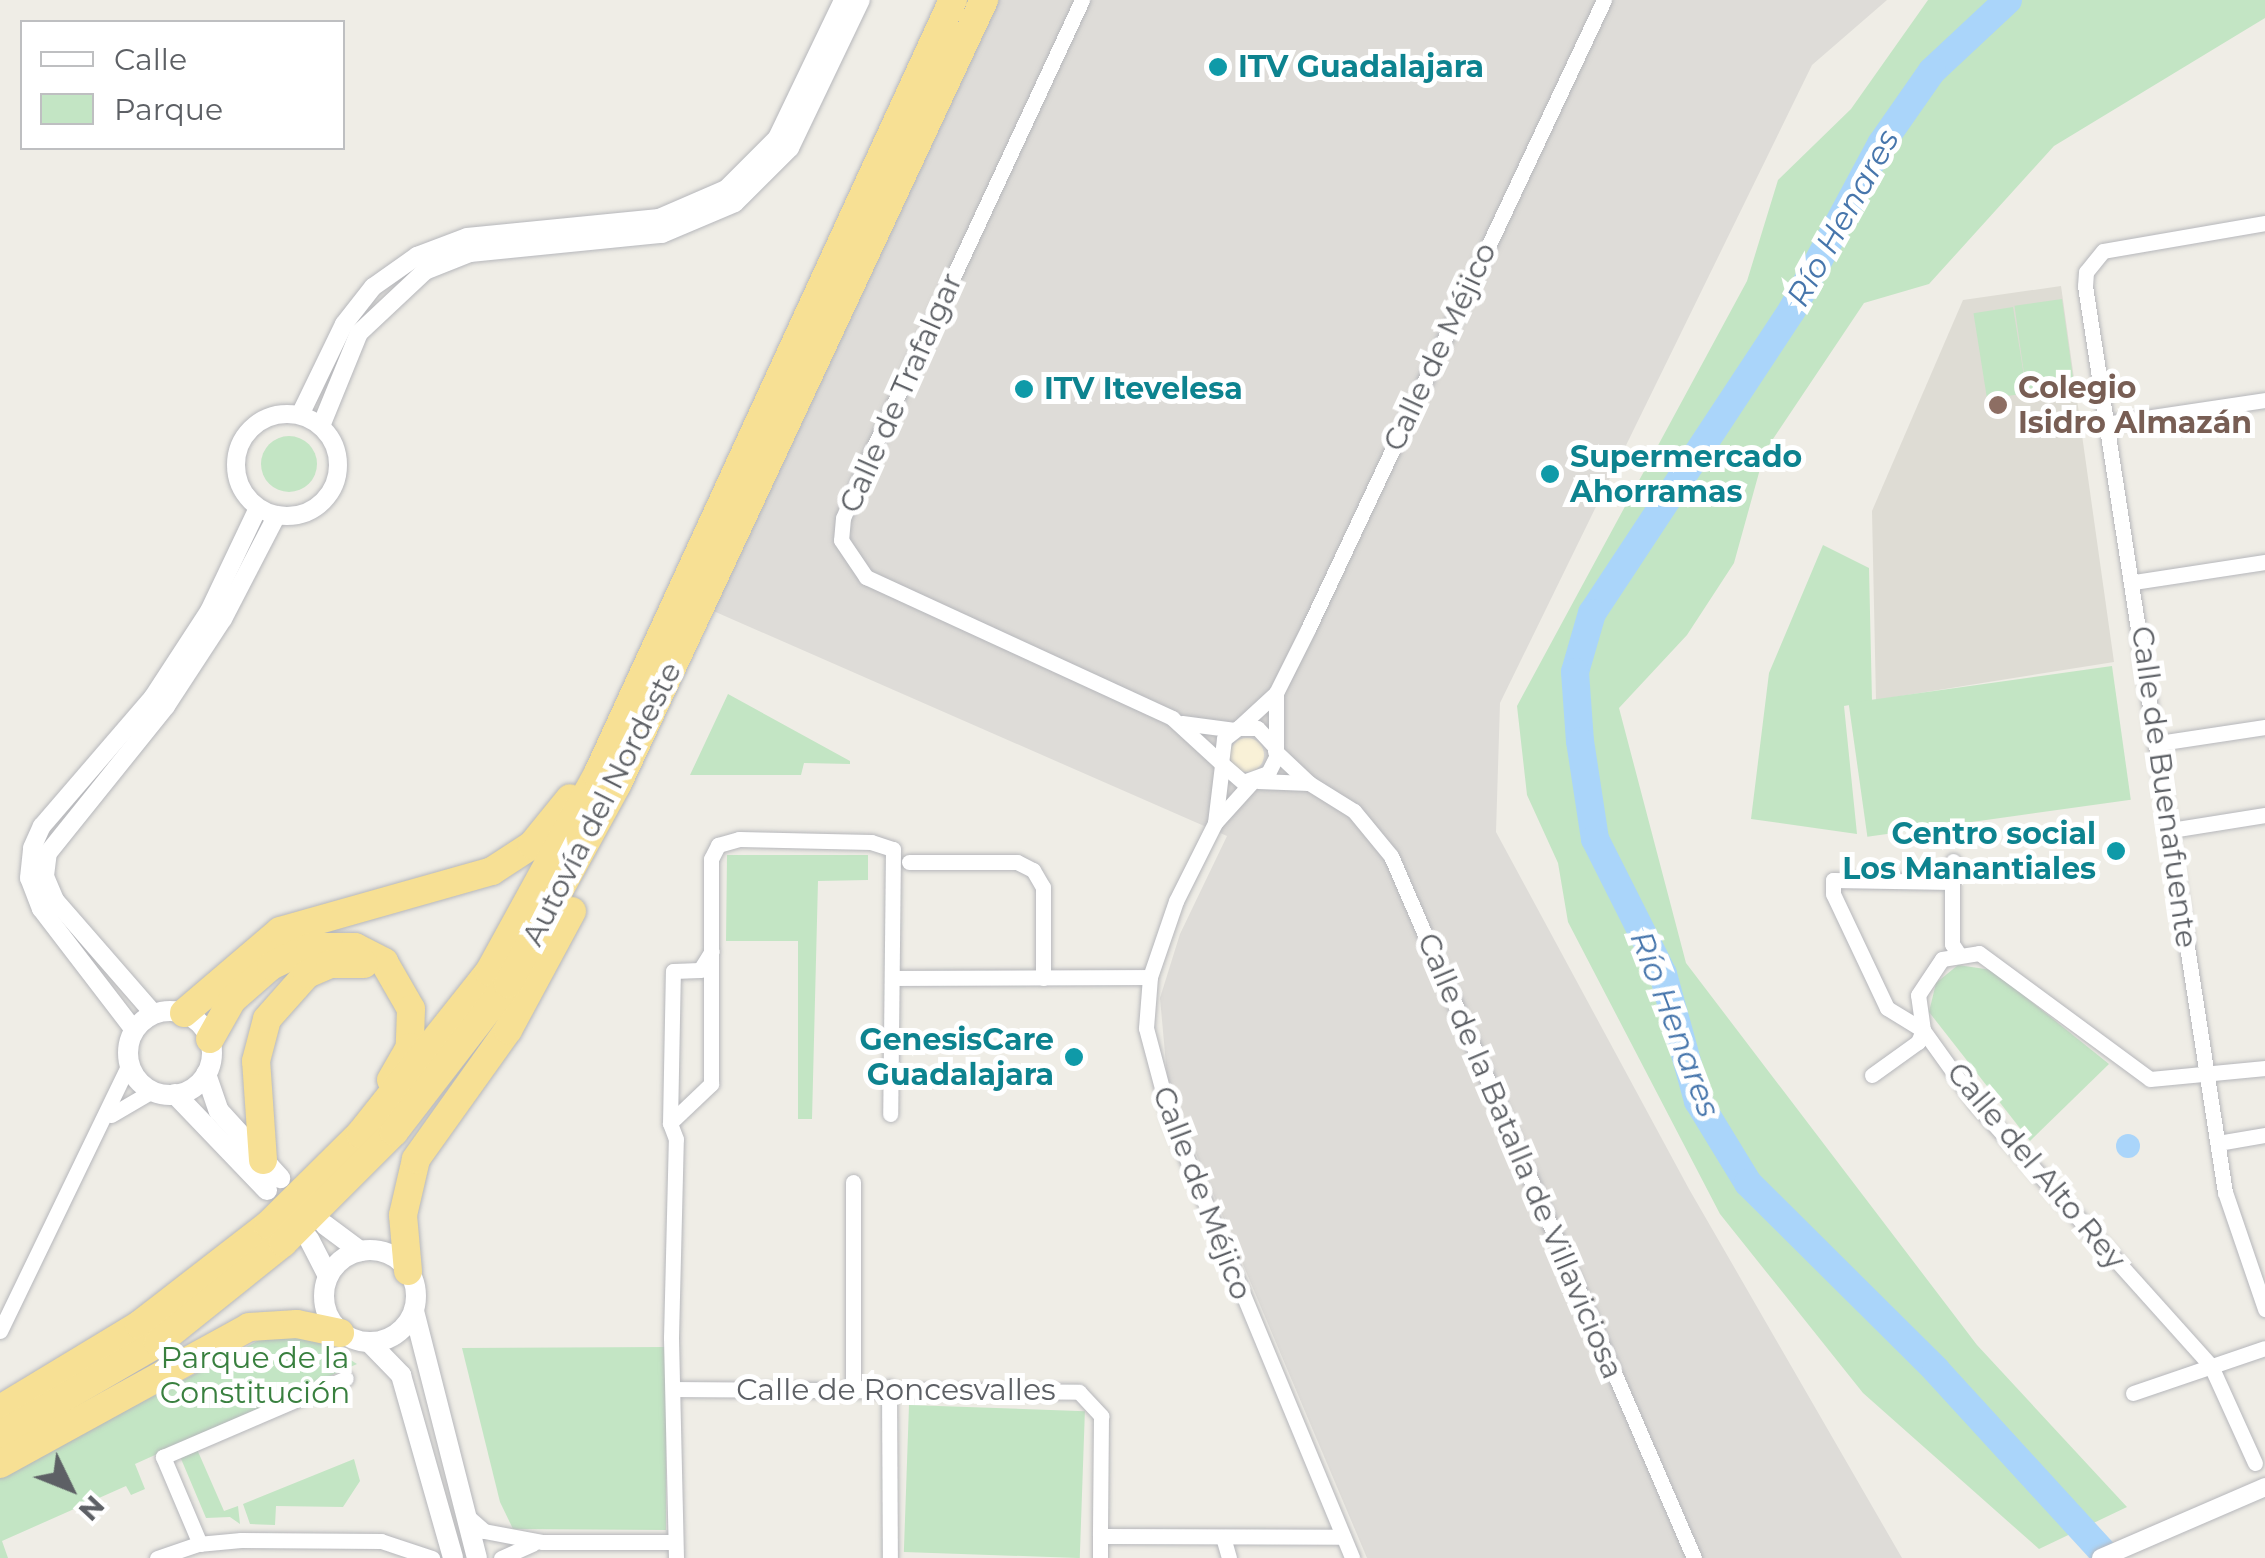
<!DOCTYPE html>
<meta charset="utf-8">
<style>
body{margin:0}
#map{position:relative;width:2265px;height:1558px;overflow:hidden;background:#efede6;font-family:Montserrat,sans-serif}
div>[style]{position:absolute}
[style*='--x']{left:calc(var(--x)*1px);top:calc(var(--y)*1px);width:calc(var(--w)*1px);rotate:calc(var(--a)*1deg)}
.industrial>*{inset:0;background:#dedcd8}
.education>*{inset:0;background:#dedcd4}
.green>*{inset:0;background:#c3e5c4;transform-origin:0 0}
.round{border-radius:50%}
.sand>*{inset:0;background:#f9f1d7}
.water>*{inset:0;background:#aad5fa}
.river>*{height:28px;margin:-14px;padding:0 14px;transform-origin:14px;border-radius:14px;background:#aad5fa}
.roads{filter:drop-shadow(0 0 2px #b6b7bb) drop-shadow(0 0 2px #b6b7bb)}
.minor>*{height:15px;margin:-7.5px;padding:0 7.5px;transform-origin:7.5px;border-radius:7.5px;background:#fff}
.tertiary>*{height:18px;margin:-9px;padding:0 9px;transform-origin:9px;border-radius:9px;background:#fff}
.tertiary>.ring{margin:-9px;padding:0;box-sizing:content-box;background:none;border:18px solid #fff;border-radius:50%}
.secondary>*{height:20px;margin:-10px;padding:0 10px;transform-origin:10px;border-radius:10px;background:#fff}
.secondary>.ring{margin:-10px;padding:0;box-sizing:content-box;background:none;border:20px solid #fff;border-radius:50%}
.motorway>*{height:28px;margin:-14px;padding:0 14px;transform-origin:14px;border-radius:14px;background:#f7e094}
.dots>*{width:28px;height:28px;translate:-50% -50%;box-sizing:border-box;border:5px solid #fff;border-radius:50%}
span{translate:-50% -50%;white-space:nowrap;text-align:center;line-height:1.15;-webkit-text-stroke:10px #fff;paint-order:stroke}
.culture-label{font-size:30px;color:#0d838f;font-weight:700}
.left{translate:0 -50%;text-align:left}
.right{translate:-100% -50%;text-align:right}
.street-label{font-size:30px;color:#5d6065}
.education-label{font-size:30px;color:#785e54;font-weight:700}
.park-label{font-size:30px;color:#39803f}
.water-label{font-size:32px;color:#4776ac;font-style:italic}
.legend{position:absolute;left:20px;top:20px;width:325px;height:130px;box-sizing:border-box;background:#fff;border:2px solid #bebfc1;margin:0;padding:12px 18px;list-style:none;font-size:30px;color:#5d6065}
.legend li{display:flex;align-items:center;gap:20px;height:50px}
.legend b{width:50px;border:2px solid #bebfc1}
.north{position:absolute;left:20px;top:1438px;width:100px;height:100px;-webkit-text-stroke:8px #fff;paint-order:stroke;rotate:133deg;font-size:28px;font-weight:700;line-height:40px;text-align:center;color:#5d6065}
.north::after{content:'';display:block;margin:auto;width:35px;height:45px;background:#5d6065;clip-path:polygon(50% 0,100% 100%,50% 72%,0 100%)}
</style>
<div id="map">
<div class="industrial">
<i style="clip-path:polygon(987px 0,1887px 0,1812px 65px,1500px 703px,1496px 832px,1689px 1189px,1902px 1558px,1367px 1558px,1168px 1087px,1160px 998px,1180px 934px,1227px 836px,702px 606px)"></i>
</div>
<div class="education">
<i style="clip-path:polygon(2061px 286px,2114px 662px,1876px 700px,1872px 511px,1963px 300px)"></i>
</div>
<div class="green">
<i style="clip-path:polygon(1928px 0,2265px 0,2265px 18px,2054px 146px,1929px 284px,1864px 303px,1765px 451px,1734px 563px,1687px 635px,1619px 708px,1686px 963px,1977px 1345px,2127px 1507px,2039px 1549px,1863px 1393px,1720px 1214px,1568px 922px,1558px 863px,1527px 795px,1517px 706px,1747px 281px,1778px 180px,1851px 109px)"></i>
<i style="left:2062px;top:299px;width:88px;height:48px;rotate:82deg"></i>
<i style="left:2013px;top:307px;width:87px;height:40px;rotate:81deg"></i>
<i class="round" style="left:261px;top:436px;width:56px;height:56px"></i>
<i style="clip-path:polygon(1823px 545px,1869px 568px,1872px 701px,1844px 706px,1857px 834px,1751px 819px,1769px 673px)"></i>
<i style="left:2112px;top:666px;width:135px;height:266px;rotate:82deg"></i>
<i style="clip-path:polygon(728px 694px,850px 761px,850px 764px,804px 763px,801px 775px,690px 775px)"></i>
<i style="clip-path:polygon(727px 855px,868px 855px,868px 880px,818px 881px,812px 1119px,798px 1119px,798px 941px,726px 941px)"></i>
<i style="clip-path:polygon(1958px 965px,1992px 970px,2109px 1064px,2030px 1141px,1929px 1012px,1936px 983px)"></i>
<i style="clip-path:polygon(263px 1338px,316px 1338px,357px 1364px,135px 1464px,145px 1489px,131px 1495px,126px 1486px,2px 1541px,8px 1558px,0 1558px,0 1477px)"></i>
<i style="clip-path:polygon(666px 1347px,666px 1530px,513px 1529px,500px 1502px,462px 1348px)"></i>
<i style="left:909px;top:1405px;width:176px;height:147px;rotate:2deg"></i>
<i style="clip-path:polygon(196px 1447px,224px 1511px,238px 1506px,240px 1524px,230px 1517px,206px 1518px,179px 1454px)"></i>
<i style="clip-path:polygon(354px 1459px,360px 1481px,343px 1507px,276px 1506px,275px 1525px,250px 1524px,243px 1504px)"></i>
</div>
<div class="sand">
<i class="round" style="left:1230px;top:738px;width:34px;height:34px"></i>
</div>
<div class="water">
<i class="round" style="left:2116px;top:1134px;width:24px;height:24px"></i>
</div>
<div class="river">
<i style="--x:2008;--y:0;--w:104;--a:136.9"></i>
<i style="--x:1932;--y:71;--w:89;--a:124.9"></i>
<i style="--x:1881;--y:144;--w:188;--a:118.2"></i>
<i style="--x:1792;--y:310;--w:363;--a:123.4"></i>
<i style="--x:1592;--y:613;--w:61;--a:106.1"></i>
<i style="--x:1575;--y:672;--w:69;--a:85.9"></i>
<i style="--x:1580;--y:741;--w:99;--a:81.3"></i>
<i style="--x:1595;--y:839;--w:151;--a:63.3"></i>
<i style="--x:1663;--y:974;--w:132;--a:74.6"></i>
<i style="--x:1698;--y:1101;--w:96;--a:58.6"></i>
<i style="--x:1748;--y:1183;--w:265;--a:44.8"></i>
<i style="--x:1936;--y:1370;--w:255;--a:47.5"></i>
</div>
<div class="roads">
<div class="minor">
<i style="--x:1082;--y:0;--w:514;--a:114.97"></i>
<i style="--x:865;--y:466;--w:56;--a:112.9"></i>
<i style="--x:843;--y:518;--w:22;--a:95"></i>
<i style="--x:841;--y:540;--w:45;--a:56"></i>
<i style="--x:866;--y:577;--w:337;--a:24.7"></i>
<i style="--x:1172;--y:718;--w:67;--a:42.6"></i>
<i style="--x:2265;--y:223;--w:164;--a:170.2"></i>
<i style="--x:2103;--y:251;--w:27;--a:129"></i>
<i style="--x:2086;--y:272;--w:14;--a:94"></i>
<i style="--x:2085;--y:286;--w:917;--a:81.22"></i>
<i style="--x:2225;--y:1192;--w:124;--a:71.1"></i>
<i style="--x:2111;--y:423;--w:156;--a:-8.5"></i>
<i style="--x:2134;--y:582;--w:133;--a:-8.7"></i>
<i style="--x:1182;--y:723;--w:53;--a:7.5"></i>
<i style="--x:1238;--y:728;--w:52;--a:-42.6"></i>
<i style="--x:1276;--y:693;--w:72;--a:-63.4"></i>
<i style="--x:1308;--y:629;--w:695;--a:-64.8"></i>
<i style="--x:2159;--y:743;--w:107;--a:-8.6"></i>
<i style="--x:1275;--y:747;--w:26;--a:-133"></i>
<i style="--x:1257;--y:728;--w:19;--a:180"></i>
<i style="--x:1238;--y:728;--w:18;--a:142"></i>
<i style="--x:1224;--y:739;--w:24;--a:97"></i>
<i style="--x:1221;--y:763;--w:29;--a:41"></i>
<i style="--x:1243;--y:782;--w:27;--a:-20"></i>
<i style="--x:1268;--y:773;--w:18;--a:-63"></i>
<i style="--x:1276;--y:757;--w:64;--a:-90"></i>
<i style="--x:1275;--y:751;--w:47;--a:43.3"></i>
<i style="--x:1309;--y:783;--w:53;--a:31.9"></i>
<i style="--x:1354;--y:811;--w:58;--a:50.6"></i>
<i style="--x:1391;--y:856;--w:765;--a:66.65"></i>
<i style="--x:1258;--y:781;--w:51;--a:2.2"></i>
<i style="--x:1252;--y:782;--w:55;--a:132.1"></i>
<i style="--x:1215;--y:823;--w:87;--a:116.6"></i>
<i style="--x:1176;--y:901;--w:80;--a:108.9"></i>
<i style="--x:1150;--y:977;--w:51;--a:94.5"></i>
<i style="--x:1146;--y:1028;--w:93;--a:75.1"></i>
<i style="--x:1170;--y:1118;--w:476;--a:67.5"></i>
<i style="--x:1215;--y:823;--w:58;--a:-83.1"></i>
<i style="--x:2171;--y:830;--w:95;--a:-9.1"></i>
<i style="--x:909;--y:862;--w:108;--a:0"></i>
<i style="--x:1017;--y:862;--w:18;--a:27"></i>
<i style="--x:1033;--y:870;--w:20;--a:60"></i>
<i style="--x:1043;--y:887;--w:91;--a:90"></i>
<i style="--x:1952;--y:882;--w:21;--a:-87"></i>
<i style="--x:895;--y:978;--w:255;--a:-0.2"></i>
<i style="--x:1872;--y:1075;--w:57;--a:-35.7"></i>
<i style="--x:1918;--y:1042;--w:13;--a:-67"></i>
<i style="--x:1923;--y:1030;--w:42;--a:-148.6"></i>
<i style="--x:1887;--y:1008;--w:126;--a:-115.3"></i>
<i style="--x:1833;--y:894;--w:14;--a:-90"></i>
<i style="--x:1833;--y:880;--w:119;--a:1"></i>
<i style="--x:1952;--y:882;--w:62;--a:90"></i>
<i style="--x:1952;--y:944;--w:11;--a:56"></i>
<i style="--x:111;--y:1115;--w:48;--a:-30.3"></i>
<i style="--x:670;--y:1123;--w:152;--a:-88.9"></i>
<i style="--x:673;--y:971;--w:27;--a:-2"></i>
<i style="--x:700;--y:970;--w:22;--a:-58"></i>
<i style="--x:2218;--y:1143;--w:48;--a:-9.7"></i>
<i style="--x:853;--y:1182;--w:206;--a:90"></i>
<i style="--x:0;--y:1331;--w:297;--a:-64.2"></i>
<i style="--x:889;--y:1387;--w:171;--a:89.7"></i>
<i style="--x:675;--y:1389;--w:404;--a:0.4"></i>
<i style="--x:1079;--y:1392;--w:33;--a:47"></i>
<i style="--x:1101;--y:1416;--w:120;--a:90.5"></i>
<i style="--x:1100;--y:1536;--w:243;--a:0.2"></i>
<i style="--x:2133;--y:1393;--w:139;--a:-18.8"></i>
<i style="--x:2255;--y:1463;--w:107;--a:-114.4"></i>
<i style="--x:2211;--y:1366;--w:352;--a:-131.9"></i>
<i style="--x:1976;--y:1104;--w:91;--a:-125.6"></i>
<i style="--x:1923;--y:1030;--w:35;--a:-98"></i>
<i style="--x:1918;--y:995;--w:43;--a:-56.3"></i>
<i style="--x:1942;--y:959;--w:37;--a:-9"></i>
<i style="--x:1979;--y:953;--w:212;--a:36.4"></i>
<i style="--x:2150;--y:1079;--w:116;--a:-5.5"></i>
<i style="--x:467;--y:1516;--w:23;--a:41"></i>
<i style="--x:484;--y:1531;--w:60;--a:10.6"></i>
<i style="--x:543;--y:1542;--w:132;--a:0"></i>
<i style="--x:1100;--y:1536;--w:22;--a:90"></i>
<i style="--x:1223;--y:1537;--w:22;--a:74"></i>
<i style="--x:200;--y:1544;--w:95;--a:-113"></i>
<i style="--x:163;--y:1457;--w:199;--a:-23.3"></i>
<i style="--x:157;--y:1558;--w:43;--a:-18.9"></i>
<i style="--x:198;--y:1544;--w:43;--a:-5.3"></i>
<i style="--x:241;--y:1540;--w:140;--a:0.4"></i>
<i style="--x:381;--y:1541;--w:54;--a:18.4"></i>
<i style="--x:501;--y:1558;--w:35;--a:-24"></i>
<i style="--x:676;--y:1558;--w:220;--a:-91.3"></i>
<i style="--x:671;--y:1338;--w:199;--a:-88.6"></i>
<i style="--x:676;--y:1139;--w:17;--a:-111"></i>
<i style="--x:670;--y:1123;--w:57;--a:-43.6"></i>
<i style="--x:711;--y:1084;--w:225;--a:-90"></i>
<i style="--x:711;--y:859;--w:16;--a:-63"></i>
<i style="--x:718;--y:845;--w:22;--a:-16"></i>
<i style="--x:739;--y:839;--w:132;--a:1.3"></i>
<i style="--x:871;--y:842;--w:23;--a:18"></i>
<i style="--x:893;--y:849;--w:265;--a:90.6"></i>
</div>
<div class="tertiary">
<i class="ring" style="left:236px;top:414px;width:84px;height:84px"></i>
<i style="--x:300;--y:415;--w:101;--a:-64.2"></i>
<i style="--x:344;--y:324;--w:47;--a:-51.9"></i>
<i style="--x:373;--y:287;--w:54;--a:-35.2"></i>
<i style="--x:417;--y:256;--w:53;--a:-20.8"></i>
<i style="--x:467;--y:237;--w:193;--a:-5.7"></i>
<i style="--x:659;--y:218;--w:73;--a:-23.4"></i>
<i style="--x:726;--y:189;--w:72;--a:-45"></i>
<i style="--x:777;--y:138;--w:153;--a:-64.4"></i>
<i style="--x:321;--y:426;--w:100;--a:-67.8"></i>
<i style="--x:359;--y:333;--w:91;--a:-43.2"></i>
<i style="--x:425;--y:271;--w:48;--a:-21.8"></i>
<i style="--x:470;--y:253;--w:193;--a:-5.7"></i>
<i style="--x:662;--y:234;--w:79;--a:-23"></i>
<i style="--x:735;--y:203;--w:78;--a:-45"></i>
<i style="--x:790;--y:148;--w:164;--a:-64.4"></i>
<i style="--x:154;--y:1014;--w:151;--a:-131"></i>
<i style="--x:55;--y:900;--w:26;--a:-113"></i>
<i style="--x:45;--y:876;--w:23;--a:-83"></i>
<i style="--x:48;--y:853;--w:189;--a:-51.2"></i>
<i style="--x:166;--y:706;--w:104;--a:-56.8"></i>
<i style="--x:223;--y:619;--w:117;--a:-62.6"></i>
<i style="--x:134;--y:1030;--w:153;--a:-127.5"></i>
<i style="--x:41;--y:909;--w:33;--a:-111"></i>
<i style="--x:29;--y:878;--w:30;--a:-84"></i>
<i style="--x:32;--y:848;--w:24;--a:-66"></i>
<i style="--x:42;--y:826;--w:170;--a:-49.3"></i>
<i style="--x:153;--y:697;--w:103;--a:-56.9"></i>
<i style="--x:209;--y:611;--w:114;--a:-64.6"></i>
<i style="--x:2101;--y:1558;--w:179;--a:-23.4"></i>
</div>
<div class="secondary">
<i class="ring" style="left:128px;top:1011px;width:64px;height:64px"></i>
<i style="--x:206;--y:1074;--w:39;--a:71"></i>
<i style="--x:219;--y:1111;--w:91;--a:47.7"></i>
<i style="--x:175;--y:1094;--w:133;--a:46.2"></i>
<i style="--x:325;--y:1225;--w:44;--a:36.6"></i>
<i style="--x:309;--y:1239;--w:42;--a:62.8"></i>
<i class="ring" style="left:324px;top:1250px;width:72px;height:72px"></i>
<i style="--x:414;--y:1311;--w:255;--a:75.7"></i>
<i style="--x:370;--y:1343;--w:45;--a:45.9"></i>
<i style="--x:401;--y:1375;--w:190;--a:74.1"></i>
</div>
<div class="motorway">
<i style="--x:184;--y:1013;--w:126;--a:-40.5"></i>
<i style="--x:280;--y:931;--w:220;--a:-15.8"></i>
<i style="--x:492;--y:871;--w:48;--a:-33"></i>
<i style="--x:532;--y:845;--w:60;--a:-51"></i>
<i style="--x:210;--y:1039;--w:45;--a:-60.6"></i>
<i style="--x:232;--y:1000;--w:52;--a:-41.1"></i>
<i style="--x:271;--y:966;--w:43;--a:-26"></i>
<i style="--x:310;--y:947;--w:45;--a:0"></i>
<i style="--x:355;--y:947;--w:33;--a:27"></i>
<i style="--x:384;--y:962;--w:54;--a:60.1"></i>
<i style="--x:411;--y:1009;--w:38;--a:92"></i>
<i style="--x:410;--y:1047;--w:38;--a:120"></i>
<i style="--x:263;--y:1160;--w:99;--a:-94"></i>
<i style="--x:256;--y:1061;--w:43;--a:-75.3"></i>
<i style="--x:267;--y:1019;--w:60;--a:-48.4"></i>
<i style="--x:307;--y:974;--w:25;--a:-23"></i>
<i style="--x:330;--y:964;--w:34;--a:0"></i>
<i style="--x:408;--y:1271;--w:56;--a:-95.1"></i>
<i style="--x:403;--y:1215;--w:57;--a:-76.9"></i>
<i style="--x:416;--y:1159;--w:158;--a:-54.5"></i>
<i style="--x:508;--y:1030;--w:135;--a:-61.7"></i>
<i style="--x:0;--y:1409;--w:162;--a:-31.1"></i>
<i style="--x:139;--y:1325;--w:163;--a:-37.8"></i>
<i style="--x:268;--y:1225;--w:129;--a:-44.7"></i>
<i style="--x:360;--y:1134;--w:207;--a:-51.5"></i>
<i style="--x:489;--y:972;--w:225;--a:-61.3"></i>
<i style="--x:597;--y:775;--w:853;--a:-65.33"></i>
<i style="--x:0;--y:1435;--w:183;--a:-30.2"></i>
<i style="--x:158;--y:1343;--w:160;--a:-38.7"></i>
<i style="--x:283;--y:1243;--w:157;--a:-45"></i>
<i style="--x:394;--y:1132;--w:187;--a:-52.4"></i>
<i style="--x:508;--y:984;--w:227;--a:-61.3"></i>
<i style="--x:617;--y:785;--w:867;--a:-64.94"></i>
<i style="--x:0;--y:1464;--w:284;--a:-28.8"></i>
<i style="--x:249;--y:1327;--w:48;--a:-3.6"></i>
<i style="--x:297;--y:1324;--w:44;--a:11.8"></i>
</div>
</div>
<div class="dots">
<i style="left:1218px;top:67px;background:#0f9aa8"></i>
<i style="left:1024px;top:389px;background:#0f9aa8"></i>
<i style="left:1998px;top:405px;background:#8d6e63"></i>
<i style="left:1550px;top:474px;background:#0f9aa8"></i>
<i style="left:2116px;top:851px;background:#0f9aa8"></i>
<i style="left:1074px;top:1057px;background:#0f9aa8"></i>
</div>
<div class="culture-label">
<span class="left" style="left:1238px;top:67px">ITV Guadalajara</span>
<span class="left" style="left:1044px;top:389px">ITV Itevelesa</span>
<span class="left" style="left:1570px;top:474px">Supermercado<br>Ahorramas</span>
<span class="right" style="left:2096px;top:851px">Centro social<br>Los Manantiales</span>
<span class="right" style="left:1054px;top:1057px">GenesisCare<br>Guadalajara</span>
</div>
<div class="street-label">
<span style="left:1440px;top:347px;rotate:-65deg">Calle de Méjico</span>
<span style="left:901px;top:393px;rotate:-66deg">Calle de Trafalgar</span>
<span style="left:2164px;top:787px;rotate:82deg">Calle de Buenafuente</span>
<span style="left:602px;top:804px;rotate:-63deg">Autovía del Nordeste</span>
<span style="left:1520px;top:1156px;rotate:67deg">Calle de la Batalla de Villaviciosa</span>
<span style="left:2036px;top:1166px;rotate:50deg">Calle del Alto Rey</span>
<span style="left:1202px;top:1193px;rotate:69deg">Calle de Méjico</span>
<span style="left:896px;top:1390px">Calle de Roncesvalles</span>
</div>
<div class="education-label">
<span class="left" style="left:2018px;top:405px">Colegio<br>Isidro Almazán</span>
</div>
<div class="park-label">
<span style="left:255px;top:1375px">Parque de la<br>Constitución</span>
</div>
<div class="water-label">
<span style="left:1843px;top:218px;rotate:-61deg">Río Henares</span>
<span style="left:1675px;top:1024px;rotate:69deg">Río Henares</span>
</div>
<ul class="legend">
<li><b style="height:12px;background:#fff"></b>Calle</li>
<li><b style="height:28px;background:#c3e5c4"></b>Parque</li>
</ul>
<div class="north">N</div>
</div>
